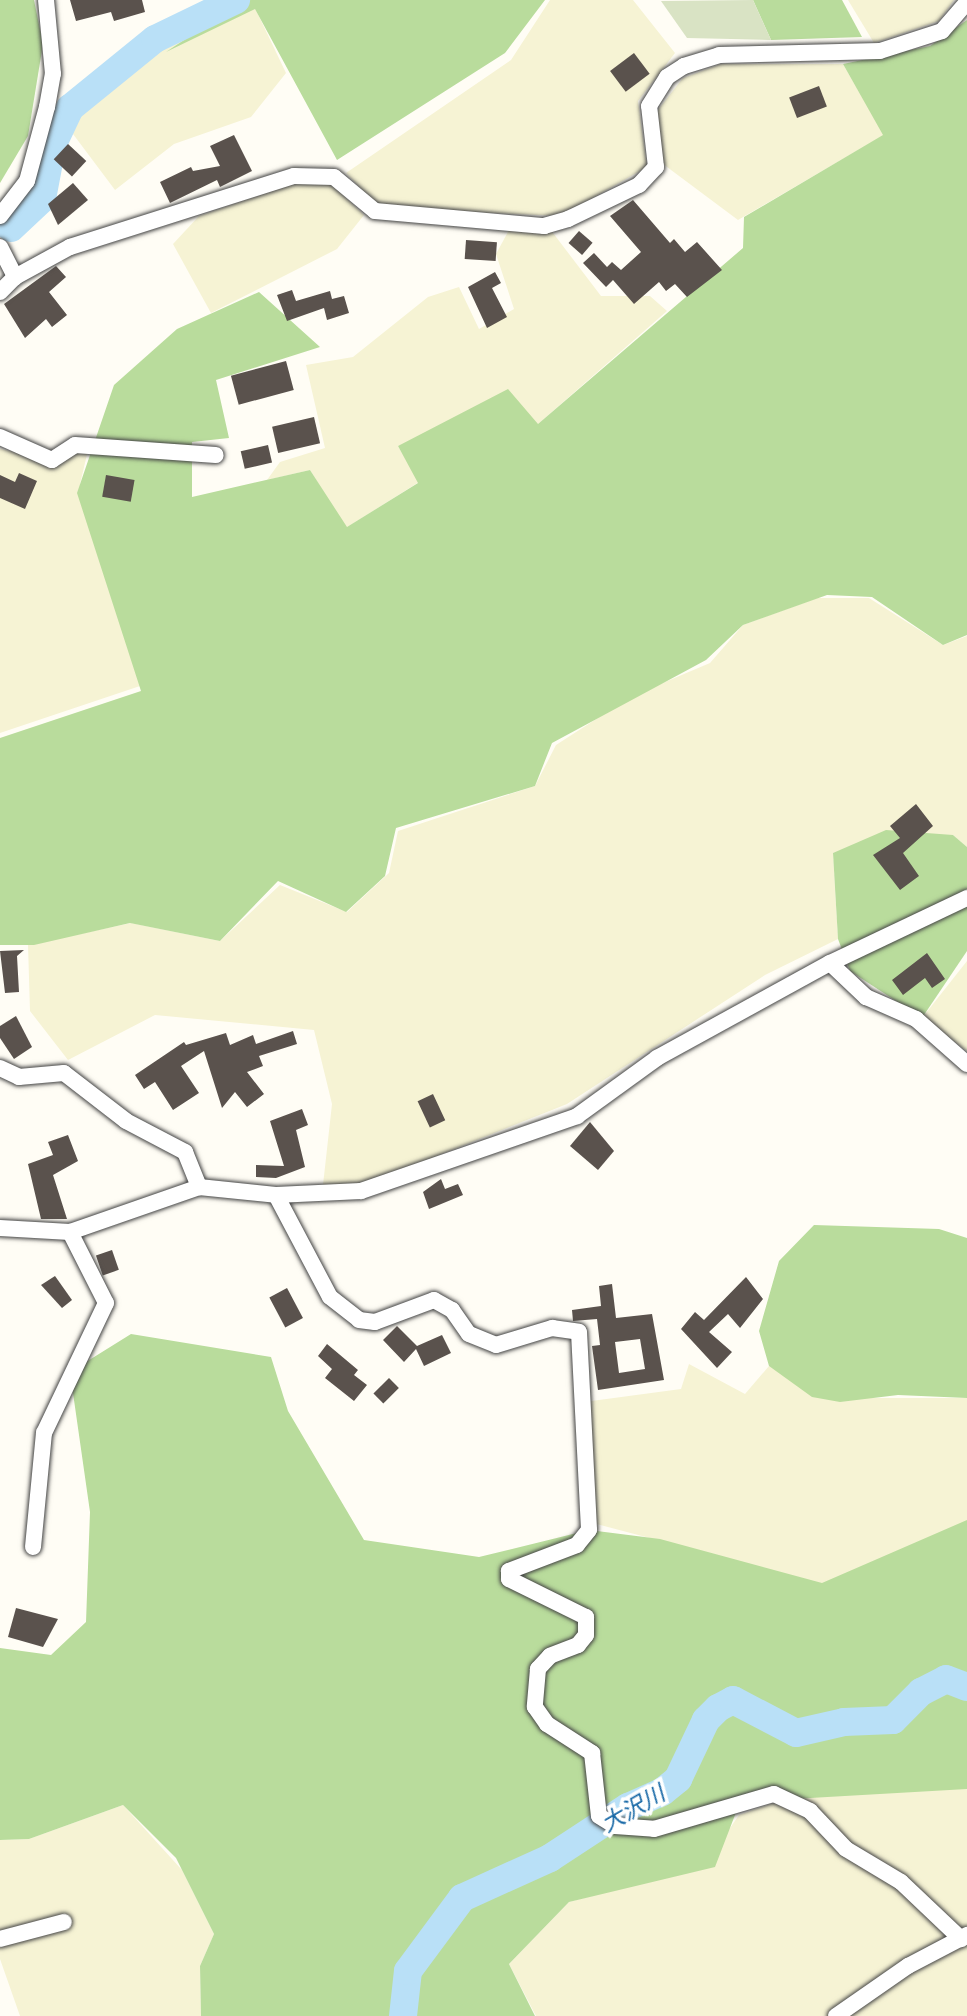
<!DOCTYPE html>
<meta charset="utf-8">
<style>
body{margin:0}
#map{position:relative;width:967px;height:2016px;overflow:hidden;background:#fffdf5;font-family:Literata,"Noto Sans JP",serif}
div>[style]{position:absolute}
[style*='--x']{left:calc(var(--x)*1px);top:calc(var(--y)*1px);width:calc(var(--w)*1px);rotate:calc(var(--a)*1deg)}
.farmland>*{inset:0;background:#f6f3d4}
.forest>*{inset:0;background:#b9dc9c}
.cemetery>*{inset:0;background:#d9e3c4}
.river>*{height:28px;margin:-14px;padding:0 14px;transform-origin:14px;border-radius:14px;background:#b9e0f7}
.building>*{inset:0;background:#5a524d;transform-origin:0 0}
.roads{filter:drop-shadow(0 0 2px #444) drop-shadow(0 0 2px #444)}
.minor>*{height:16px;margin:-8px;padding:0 8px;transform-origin:8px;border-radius:8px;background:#fff}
span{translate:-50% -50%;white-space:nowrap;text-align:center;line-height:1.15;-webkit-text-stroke:7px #fff;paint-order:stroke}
.water-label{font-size:23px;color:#1768a6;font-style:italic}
</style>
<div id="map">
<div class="farmland">
<i style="clip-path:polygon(550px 0,633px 0,675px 53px,638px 101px,647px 167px,561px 216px,379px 208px,346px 173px,511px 60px)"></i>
<i style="clip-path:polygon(848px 0,954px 0,939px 21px,874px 43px)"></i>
<i style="clip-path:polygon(255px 8px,286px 73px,251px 117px,174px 144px,115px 190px,73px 134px,69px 119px,117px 70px)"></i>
<i style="clip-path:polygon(721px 64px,843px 64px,884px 135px,738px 220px,659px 161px,657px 111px,683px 78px)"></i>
<i style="clip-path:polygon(327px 180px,364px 215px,337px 249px,211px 313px,173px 244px,199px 216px,290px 185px)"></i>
<i style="clip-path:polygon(550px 229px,601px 296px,650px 296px,667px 311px,537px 425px,398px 446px,419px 482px,346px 528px,310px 470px,267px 480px,280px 462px,325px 448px,306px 365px,353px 357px,428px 297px,459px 287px,479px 329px,514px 309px,496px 254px,509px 230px)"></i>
<i style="clip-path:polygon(89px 446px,80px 484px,140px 686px,0 733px,0 449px,45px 458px)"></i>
<i style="clip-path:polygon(817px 598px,869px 598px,943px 645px,967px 636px,967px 847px,953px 835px,833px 853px,838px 939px,765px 975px,567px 1104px,362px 1186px,323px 1185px,332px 1104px,314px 1030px,155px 1015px,68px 1060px,30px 1011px,28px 945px,131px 923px,220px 941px,280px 885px,347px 912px,389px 873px,398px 831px,535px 786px,556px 745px,632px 696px,710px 663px,743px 625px)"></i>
<i style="clip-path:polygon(967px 961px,967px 1051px,922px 1018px)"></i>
<i style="clip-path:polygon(689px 1364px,745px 1394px,769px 1366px,821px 1398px,967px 1398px,967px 1522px,823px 1584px,589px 1522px,584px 1402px,681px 1389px)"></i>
<i style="clip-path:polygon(967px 1784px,967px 2016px,536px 2016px,509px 1964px,569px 1902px,704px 1866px,739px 1815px,811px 1790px)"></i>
<i style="clip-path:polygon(123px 1805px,182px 1870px,214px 1934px,200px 1966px,201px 2016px,20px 2016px,0 1959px,0 1840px,29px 1839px)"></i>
</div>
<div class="forest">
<i style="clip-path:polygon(0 0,34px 0,43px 44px,28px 136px,0 183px)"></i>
<i style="clip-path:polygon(244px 0,545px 0,505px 53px,337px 160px,255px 9px,166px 52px)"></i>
<i style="clip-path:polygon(753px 0,842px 0,862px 37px,771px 40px)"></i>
<i style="clip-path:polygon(967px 20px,967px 635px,943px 645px,872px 597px,827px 595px,743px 625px,706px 660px,552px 743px,535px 786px,396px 828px,385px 876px,346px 912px,278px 881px,220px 941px,130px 923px,34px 945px,0 945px,0 738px,141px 691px,77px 493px,114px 385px,177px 329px,259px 292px,320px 347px,216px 380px,229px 438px,192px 442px,192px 497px,310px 470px,347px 527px,418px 483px,398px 446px,508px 389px,538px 424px,743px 248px,744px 217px,883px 135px,843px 64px,930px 46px)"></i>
<i style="clip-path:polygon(886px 830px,953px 835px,967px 847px,967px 951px,922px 1018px,850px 971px,838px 939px,833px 853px)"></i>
<i style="clip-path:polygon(814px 1225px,939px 1229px,967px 1238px,967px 1398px,898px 1395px,840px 1402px,812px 1397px,769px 1366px,759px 1331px,779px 1261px)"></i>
<i style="clip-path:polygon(131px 1334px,271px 1357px,288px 1411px,364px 1540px,479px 1557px,589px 1530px,660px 1539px,822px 1583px,967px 1520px,967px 1789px,740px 1802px,715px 1867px,569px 1902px,509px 1964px,535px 2016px,201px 2016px,200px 1966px,214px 1934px,176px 1858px,123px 1805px,29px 1839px,0 1840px,0 1648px,51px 1655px,86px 1622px,90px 1512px,70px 1372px)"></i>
</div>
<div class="cemetery">
<i style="clip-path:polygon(753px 0,771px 40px,687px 38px,661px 1px)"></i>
</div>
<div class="river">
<i style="--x:11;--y:228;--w:42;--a:-43.1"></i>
<i style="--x:42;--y:199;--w:54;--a:-79.3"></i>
<i style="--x:52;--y:146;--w:42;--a:-64.7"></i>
<i style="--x:70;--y:108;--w:109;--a:-39.1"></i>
<i style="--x:155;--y:39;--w:90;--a:-25.7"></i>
<i style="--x:403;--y:2016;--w:45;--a:-83.7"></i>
<i style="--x:408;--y:1971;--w:91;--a:-53.5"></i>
<i style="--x:462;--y:1898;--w:97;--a:-24.4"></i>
<i style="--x:550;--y:1858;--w:93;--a:-33.2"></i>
<i style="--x:628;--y:1807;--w:37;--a:-24"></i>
<i style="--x:662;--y:1792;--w:21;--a:-39"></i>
<i style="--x:678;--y:1779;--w:65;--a:-64.6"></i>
<i style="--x:706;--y:1720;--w:17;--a:-45"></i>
<i style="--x:718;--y:1708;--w:17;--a:-28"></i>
<i style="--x:733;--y:1700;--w:71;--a:27.6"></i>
<i style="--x:796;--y:1733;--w:49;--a:-12.9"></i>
<i style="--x:844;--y:1722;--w:49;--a:-2.3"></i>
<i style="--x:893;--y:1720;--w:40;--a:-45"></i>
<i style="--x:921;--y:1692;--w:28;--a:-27"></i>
<i style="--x:946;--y:1679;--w:22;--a:21"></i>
</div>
<div class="building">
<i style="clip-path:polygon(70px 0,142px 0,145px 12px,114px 21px,111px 12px,76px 21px)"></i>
<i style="left:634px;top:53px;width:26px;height:30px;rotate:53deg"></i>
<i style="left:819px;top:86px;width:22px;height:32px;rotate:69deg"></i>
<i style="clip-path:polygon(234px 135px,252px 171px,220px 187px,217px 180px,170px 203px,160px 182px,191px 167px,193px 171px,220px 166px,210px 146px)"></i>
<i style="left:68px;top:144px;width:25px;height:21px;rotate:43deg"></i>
<i style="clip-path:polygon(73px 183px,88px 200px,58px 225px,48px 204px)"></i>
<i style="clip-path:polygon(633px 200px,670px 243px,674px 239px,685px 252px,697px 242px,722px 270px,687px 297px,675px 284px,666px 291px,659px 282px,634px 304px,613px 280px,606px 287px,583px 263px,594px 253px,607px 267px,612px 262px,621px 270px,641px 252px,610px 216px)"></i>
<i style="left:579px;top:231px;width:18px;height:16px;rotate:41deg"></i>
<i style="left:466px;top:240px;width:31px;height:19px;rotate:4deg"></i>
<i style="clip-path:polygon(56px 266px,66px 277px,49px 292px,67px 315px,52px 327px,46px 319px,25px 338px,4px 304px)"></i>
<i style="clip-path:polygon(495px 272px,501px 283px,492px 288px,507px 317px,487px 328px,468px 287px)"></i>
<i style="clip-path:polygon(292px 290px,296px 301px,330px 291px,332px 299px,344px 296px,349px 313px,327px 320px,324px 308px,287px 321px,277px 295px)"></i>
<i style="left:286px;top:361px;width:30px;height:57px;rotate:75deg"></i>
<i style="left:314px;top:417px;width:27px;height:43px;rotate:77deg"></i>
<i style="left:268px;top:445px;width:18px;height:28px;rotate:77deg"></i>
<i style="clip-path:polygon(19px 473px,37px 481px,25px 509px,0 498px,0 475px,15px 482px)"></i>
<i style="left:106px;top:475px;width:29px;height:22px;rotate:10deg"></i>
<i style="clip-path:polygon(916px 804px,933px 826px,903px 853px,919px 876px,900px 890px,873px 855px,900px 838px,890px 826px)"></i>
<i style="clip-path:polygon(24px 950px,17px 956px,19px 992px,5px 993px,0 951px)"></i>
<i style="clip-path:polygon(927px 953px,945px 979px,932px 988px,925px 978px,903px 995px,892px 980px)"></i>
<i style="clip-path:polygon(16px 1016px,32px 1047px,14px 1059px,0 1038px,0 1026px)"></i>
<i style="clip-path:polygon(293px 1031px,297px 1044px,259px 1056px,263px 1066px,247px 1072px,264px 1094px,247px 1107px,235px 1092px,222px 1108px,204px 1051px,181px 1066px,199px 1093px,173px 1110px,155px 1082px,144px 1089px,135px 1075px,184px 1042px,186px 1045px,226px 1033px,230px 1045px,253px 1035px,256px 1044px)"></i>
<i style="left:433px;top:1094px;width:29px;height:17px;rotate:65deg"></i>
<i style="clip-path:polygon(302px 1109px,308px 1125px,296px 1130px,305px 1167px,276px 1178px,256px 1177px,256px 1165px,284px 1166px,270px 1121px)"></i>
<i style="clip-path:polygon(590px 1122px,614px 1151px,598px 1170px,570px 1146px)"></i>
<i style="clip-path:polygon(68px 1135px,78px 1161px,53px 1175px,67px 1219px,41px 1219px,28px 1164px,53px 1155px,48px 1142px)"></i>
<i style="clip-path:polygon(441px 1179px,445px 1189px,458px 1184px,463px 1195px,429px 1209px,423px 1192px)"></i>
<i style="left:112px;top:1250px;width:21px;height:17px;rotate:71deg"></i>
<i style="clip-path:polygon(55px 1276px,72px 1300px,62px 1308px,41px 1285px)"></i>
<i style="clip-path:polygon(746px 1277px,763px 1299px,740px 1328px,728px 1314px,709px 1332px,732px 1352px,717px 1368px,681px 1329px,695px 1312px,704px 1320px)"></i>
<i style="clip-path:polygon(evenodd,612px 1284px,616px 1318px,652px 1314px,664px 1380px,598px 1390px,592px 1346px,600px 1345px,597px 1319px,573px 1321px,572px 1310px,601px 1306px,599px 1286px,612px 1284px,640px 1339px,645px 1369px,619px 1373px,615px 1342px,640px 1339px)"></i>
<i style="left:287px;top:1288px;width:34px;height:20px;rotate:62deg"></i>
<i style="clip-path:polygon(397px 1326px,417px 1346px,442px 1335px,451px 1353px,424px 1366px,416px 1349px,404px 1362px,383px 1340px)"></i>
<i style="clip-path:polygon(327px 1344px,358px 1370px,354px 1375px,367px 1385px,354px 1401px,325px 1378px,332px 1369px,318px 1356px)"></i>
<i style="left:389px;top:1378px;width:14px;height:22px;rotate:45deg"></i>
<i style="clip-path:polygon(16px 1608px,58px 1619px,43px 1647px,8px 1637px)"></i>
</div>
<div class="roads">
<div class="minor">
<i style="--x:0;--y:216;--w:44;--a:-52.4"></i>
<i style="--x:27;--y:181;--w:77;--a:-74.9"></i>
<i style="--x:47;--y:107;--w:34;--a:-80"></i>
<i style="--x:53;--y:74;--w:74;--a:-95.4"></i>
<i style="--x:0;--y:247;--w:34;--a:63"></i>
<i style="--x:0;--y:292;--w:21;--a:-45"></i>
<i style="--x:15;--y:277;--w:63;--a:-28.6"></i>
<i style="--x:70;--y:247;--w:235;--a:-17.6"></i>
<i style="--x:294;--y:176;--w:40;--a:1.4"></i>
<i style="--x:334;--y:177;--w:53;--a:39.7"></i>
<i style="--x:375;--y:211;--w:170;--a:5.1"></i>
<i style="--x:544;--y:226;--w:25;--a:-16"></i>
<i style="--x:568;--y:219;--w:79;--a:-25.6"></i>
<i style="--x:639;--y:185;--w:25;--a:-47"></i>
<i style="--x:656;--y:167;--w:61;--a:-96.5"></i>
<i style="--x:649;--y:106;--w:34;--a:-58"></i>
<i style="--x:667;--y:77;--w:20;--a:-33"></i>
<i style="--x:684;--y:66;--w:37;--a:-17"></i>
<i style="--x:719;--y:55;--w:161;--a:-1.4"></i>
<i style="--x:880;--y:51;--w:65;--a:-17.9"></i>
<i style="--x:942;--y:31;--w:38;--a:-49"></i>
<i style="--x:0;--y:437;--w:57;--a:23.9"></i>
<i style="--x:52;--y:460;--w:27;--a:-33"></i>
<i style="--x:75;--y:445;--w:141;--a:4.1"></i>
<i style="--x:830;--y:963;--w:50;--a:43.4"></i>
<i style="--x:866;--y:997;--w:55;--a:23.7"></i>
<i style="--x:916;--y:1019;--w:68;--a:41.4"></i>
<i style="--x:0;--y:1068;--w:21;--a:25"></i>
<i style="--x:19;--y:1077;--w:45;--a:-5.1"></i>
<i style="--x:64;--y:1073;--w:78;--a:37.7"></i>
<i style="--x:126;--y:1121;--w:67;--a:27.7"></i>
<i style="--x:185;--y:1152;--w:38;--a:68"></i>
<i style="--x:276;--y:1195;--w:115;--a:62.1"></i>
<i style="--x:330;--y:1297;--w:37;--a:38"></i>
<i style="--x:359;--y:1320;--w:16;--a:7"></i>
<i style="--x:375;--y:1322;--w:63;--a:-20.4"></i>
<i style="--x:434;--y:1300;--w:21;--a:29"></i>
<i style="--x:452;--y:1310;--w:29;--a:55"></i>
<i style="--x:469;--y:1334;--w:29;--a:22"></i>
<i style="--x:496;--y:1345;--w:59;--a:-16.9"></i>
<i style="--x:552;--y:1328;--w:27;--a:8"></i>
<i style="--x:579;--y:1332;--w:198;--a:87.1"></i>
<i style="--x:589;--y:1530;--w:19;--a:129"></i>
<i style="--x:577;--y:1545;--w:73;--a:159.1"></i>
<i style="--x:509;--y:1571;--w:8;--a:90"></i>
<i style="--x:509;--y:1579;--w:86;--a:26.3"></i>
<i style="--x:586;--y:1617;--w:18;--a:90"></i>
<i style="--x:586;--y:1635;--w:13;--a:129"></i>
<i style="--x:578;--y:1645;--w:30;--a:159"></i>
<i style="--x:550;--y:1656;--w:18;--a:133"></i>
<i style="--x:538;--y:1669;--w:38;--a:95"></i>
<i style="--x:535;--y:1707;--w:21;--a:55"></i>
<i style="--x:547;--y:1724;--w:54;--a:32.8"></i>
<i style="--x:592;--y:1753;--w:63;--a:83.7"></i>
<i style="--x:599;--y:1816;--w:19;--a:32"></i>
<i style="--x:615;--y:1826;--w:39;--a:4"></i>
<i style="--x:654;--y:1829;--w:125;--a:-16.3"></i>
<i style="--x:774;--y:1794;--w:40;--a:25"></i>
<i style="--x:810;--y:1811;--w:52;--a:46.5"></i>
<i style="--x:846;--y:1849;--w:64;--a:31"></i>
<i style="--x:901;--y:1882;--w:83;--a:43.5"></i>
<i style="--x:0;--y:1228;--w:70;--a:3.3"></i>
<i style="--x:70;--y:1232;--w:137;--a:-19.2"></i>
<i style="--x:199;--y:1187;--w:77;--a:5.9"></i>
<i style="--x:276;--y:1195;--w:85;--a:-2.7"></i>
<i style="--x:361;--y:1191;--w:229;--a:-19.1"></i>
<i style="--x:577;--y:1116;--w:99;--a:-35.9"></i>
<i style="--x:657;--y:1058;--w:197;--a:-28.8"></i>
<i style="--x:830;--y:963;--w:152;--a:-25.4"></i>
<i style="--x:33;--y:1547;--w:115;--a:-84.5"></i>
<i style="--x:44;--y:1433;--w:144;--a:-64.5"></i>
<i style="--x:106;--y:1303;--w:80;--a:-116.9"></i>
<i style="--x:0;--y:1939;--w:66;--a:-14.9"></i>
<i style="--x:836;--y:2016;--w:88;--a:-34.8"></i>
<i style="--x:908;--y:1966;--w:67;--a:-27.7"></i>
</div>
</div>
<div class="water-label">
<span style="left:632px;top:1807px;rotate:-30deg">大沢川</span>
</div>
</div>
